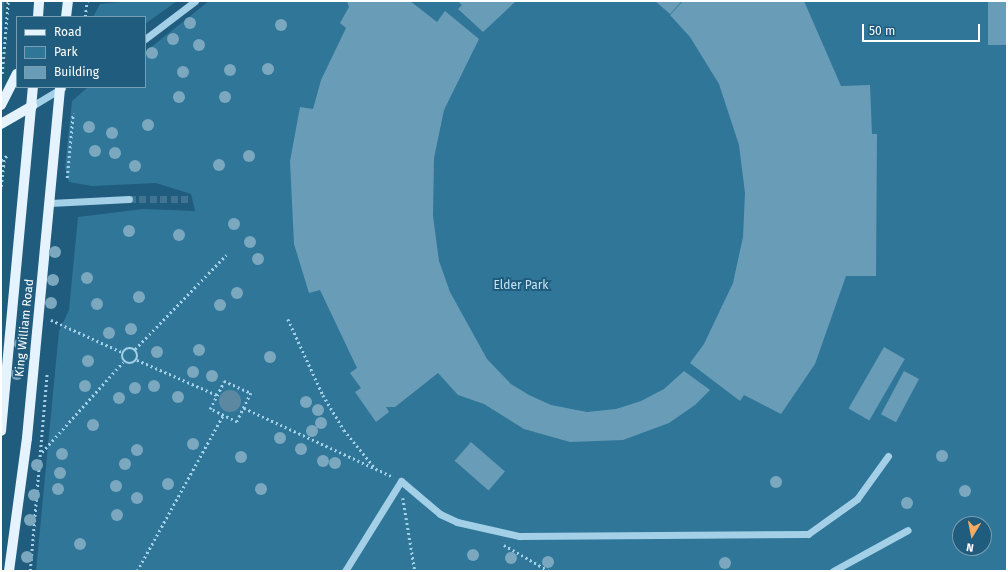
<!DOCTYPE html>
<style>
body{margin:0}
#map{position:relative;width:1008px;height:572px;overflow:hidden;background:#205c7d;font-family:"Fira Sans",sans-serif}
div>[style]{position:absolute}
[style*='--x']{left:calc(var(--x)*1px);top:calc(var(--y)*1px);width:calc(var(--w)*1px);rotate:calc(var(--a)*1deg)}
.green>*{inset:0;background:#307699}
.water>*{inset:0;background:#5c89a1}
.round{border-radius:50%}
.building>*{inset:0;background:#699cb6;transform-origin:0 0}
.minor-tunnel>*{height:7px;margin-top:-3.5px;transform-origin:0;background:repeating-linear-gradient(90deg,#417490 0 7px,transparent 0 10.5px)}
.path>*{height:2.5px;margin-top:-1.25px;transform-origin:0;background:repeating-linear-gradient(90deg,#a3d0e7 0 2px,transparent 0 5px)}
.path>.ring{margin:-1.25px;padding:0;box-sizing:content-box;background:none;border:2.5px solid #a3d0e7;border-radius:50%}
.minor>*{height:7px;margin:-3.5px;padding:0 3.5px;transform-origin:3.5px;border-radius:3.5px;background:#a3d0e7}
.major>*{height:10px;margin:-5px;padding:0 5px;transform-origin:5px;border-radius:5px;background:#e4f3fd}
.trees>*{width:12px;height:12px;margin:-6px;border-radius:50%;background:#7ba8bf}
span{translate:-50% -50%;white-space:nowrap;text-align:center;line-height:1.15;-webkit-text-stroke:4px #205c7d;paint-order:stroke}
.park-label{font-size:12px;color:#c6e6f5}
.street-label{font-size:12px;color:#fff}
.frame{position:absolute;inset:0;border:2px solid #fff;pointer-events:none}
.legend{position:absolute;left:16px;top:16px;width:130px;height:72px;box-sizing:border-box;background:#205c7d;border:1px solid #799db1;margin:0;padding:5px 7px;list-style:none;font-size:12px;color:#fff}
.legend li{display:flex;align-items:center;gap:8px;height:20px}
.legend b{width:20px;border:1px solid #799db1}
.north{position:absolute;left:952px;top:516px;width:40px;height:40px;box-sizing:border-box;background:#205c7d;border:1px solid #799db1;border-radius:50%;rotate:190deg;font-size:11px;font-weight:700;line-height:16px;text-align:center;color:#fff}
.north::after{content:'';display:block;margin:auto;width:14px;height:18px;background:#f4ac63;clip-path:polygon(50% 0,100% 100%,50% 72%,0 100%)}
.scale{position:absolute;left:862px;top:24px;width:118px;height:18px;box-sizing:border-box;border:2px solid #fff;border-top:0;padding-left:5px;font-size:12px;line-height:14px;white-space:nowrap;color:#fff;-webkit-text-stroke:3px #205c7d;paint-order:stroke}
</style>
<div id="map">
<div class="green">
<i style="clip-path:polygon(1px 1px,4px 1px,1px 65px)"></i>
<i style="clip-path:polygon(131px 1px,177px 1px,145px 24px,145px 17px,93px 17px,100px 4px)"></i>
<i style="clip-path:polygon(evenodd,209px 1px,1007px 1px,1007px 571px,36px 571px,59px 331px,69px 310px,78px 217px,143px 209px,195px 211px,191px 194px,156px 183px,92px 186px,69px 182px,65px 168px,72px 101px,88px 87px,145px 87px,145px 52px,209px 1px,960px 524px,984px 524px,984px 548px,960px 548px,960px 524px)"></i>
</div>
<div class="water">
<i class="round" style="left:219px;top:390px;width:22px;height:22px"></i>
</div>
<div class="building">
<i style="clip-path:polygon(347px 1px,410px 1px,437px 22px,445px 11px,479px 39px,444px 110px,434px 158px,433px 216px,439px 261px,450px 292px,487px 359px,511px 384px,529px 395px,551px 405px,587px 412px,616px 409px,641px 401px,664px 389px,684px 371px,710px 390px,695px 405px,669px 423px,623px 440px,570px 442px,524px 429px,484px 404px,458px 395px,438px 373px,395px 407px,386px 407px,389px 412px,376px 422px,355px 392px,361px 388px,350px 373px,357px 368px,320px 290px,309px 293px,294px 244px,290px 161px,300px 107px,313px 109px,321px 80px,346px 28px,340px 23px,349px 7px)"></i>
<i style="clip-path:polygon(457px 1px,516px 1px,483px 32px,458px 9px,462px 5px)"></i>
<i style="clip-path:polygon(655px 1px,682px 1px,670px 14px)"></i>
<i style="clip-path:polygon(683px 1px,804px 1px,841px 86px,870px 85px,872px 134px,877px 134px,876px 276px,846px 276px,815px 364px,781px 414px,744px 395px,740px 401px,690px 363px,704px 344px,733px 283px,743px 237px,745px 193px,739px 145px,719px 84px,690px 37px,670px 15px)"></i>
<i style="left:988px;top:1px;width:19px;height:44px"></i>
<i style="left:884px;top:347px;width:24px;height:71px;rotate:30deg"></i>
<i style="left:904px;top:371px;width:17px;height:49px;rotate:28deg"></i>
<i style="left:471px;top:442px;width:45px;height:25px;rotate:41deg"></i>
</div>
<div class="minor-tunnel">
<i style="--x:129;--y:199;--w:60;--a:0"></i>
</div>
<div class="path">
<i style="--x:85;--y:17;--w:16;--a:-83"></i>
<i style="--x:2;--y:74;--w:73;--a:-85.3"></i>
<i style="--x:1;--y:160;--w:9;--a:-36"></i>
<i style="--x:67;--y:178;--w:65;--a:-84.7"></i>
<i style="--x:1;--y:187;--w:30;--a:-84"></i>
<i style="--x:288;--y:319;--w:84;--a:65.3"></i>
<i style="--x:323;--y:395;--w:41;--a:59"></i>
<i style="--x:344;--y:430;--w:49;--a:50.8"></i>
<i style="--x:51;--y:320;--w:78;--a:24.3"></i>
<i class="ring" style="left:122px;top:348px;width:13.5px;height:13.5px"></i>
<i style="--x:135;--y:349;--w:131;--a:-45.9"></i>
<i style="--x:137;--y:360;--w:87;--a:23.6"></i>
<i style="--x:224;--y:381;--w:30;--a:24"></i>
<i style="--x:251;--y:393;--w:32;--a:116"></i>
<i style="--x:237;--y:422;--w:30;--a:-154"></i>
<i style="--x:210;--y:409;--w:31;--a:-63"></i>
<i style="--x:244;--y:408;--w:162;--a:24.8"></i>
<i style="--x:42;--y:452;--w:121;--a:-48"></i>
<i style="--x:403;--y:498;--w:74;--a:80.7"></i>
<i style="--x:504;--y:545;--w:52;--a:30"></i>
<i style="--x:30;--y:571;--w:198;--a:-85.1"></i>
<i style="--x:137;--y:571;--w:178;--a:-61.1"></i>
</div>
<div class="minor">
<i style="--x:145;--y:39;--w:63;--a:-37.2"></i>
<i style="--x:32;--y:106;--w:35;--a:-31"></i>
<i style="--x:50;--y:203;--w:79;--a:-2.9"></i>
<i style="--x:345;--y:571;--w:106;--a:-58.1"></i>
<i style="--x:401;--y:481;--w:51;--a:40.2"></i>
<i style="--x:440;--y:514;--w:19;--a:25"></i>
<i style="--x:457;--y:522;--w:64;--a:12.7"></i>
<i style="--x:519;--y:536;--w:289;--a:-0.4"></i>
<i style="--x:808;--y:534;--w:60;--a:-35.5"></i>
<i style="--x:857;--y:499;--w:53;--a:-54.2"></i>
<i style="--x:833;--y:571;--w:85;--a:-28.7"></i>
</div>
<div class="major">
<i style="--x:38;--y:17;--w:16;--a:-86"></i>
<i style="--x:66;--y:17;--w:16;--a:-83"></i>
<i style="--x:1;--y:105;--w:35;--a:-63"></i>
<i style="--x:1;--y:124;--w:36;--a:-30"></i>
<i style="--x:1;--y:431;--w:345;--a:-84.7"></i>
<i style="--x:9;--y:571;--w:134;--a:-82.3"></i>
<i style="--x:27;--y:438;--w:353;--a:-84.6"></i>
</div>
<div class="trees">
<i style="left:190px;top:23px"></i>
<i style="left:281px;top:25px"></i>
<i style="left:173px;top:39px"></i>
<i style="left:199px;top:45px"></i>
<i style="left:152px;top:53px"></i>
<i style="left:268px;top:69px"></i>
<i style="left:230px;top:70px"></i>
<i style="left:183px;top:72px"></i>
<i style="left:179px;top:97px"></i>
<i style="left:225px;top:97px"></i>
<i style="left:148px;top:125px"></i>
<i style="left:89px;top:127px"></i>
<i style="left:112px;top:133px"></i>
<i style="left:95px;top:151px"></i>
<i style="left:115px;top:153px"></i>
<i style="left:249px;top:156px"></i>
<i style="left:219px;top:165px"></i>
<i style="left:135px;top:166px"></i>
<i style="left:234px;top:224px"></i>
<i style="left:129px;top:231px"></i>
<i style="left:179px;top:235px"></i>
<i style="left:250px;top:242px"></i>
<i style="left:55px;top:252px"></i>
<i style="left:258px;top:259px"></i>
<i style="left:87px;top:278px"></i>
<i style="left:53px;top:280px"></i>
<i style="left:237px;top:293px"></i>
<i style="left:139px;top:297px"></i>
<i style="left:51px;top:303px"></i>
<i style="left:97px;top:304px"></i>
<i style="left:220px;top:305px"></i>
<i style="left:131px;top:329px"></i>
<i style="left:109px;top:333px"></i>
<i style="left:20px;top:344px"></i>
<i style="left:199px;top:350px"></i>
<i style="left:157px;top:352px"></i>
<i style="left:270px;top:357px"></i>
<i style="left:88px;top:361px"></i>
<i style="left:193px;top:372px"></i>
<i style="left:17px;top:374px"></i>
<i style="left:212px;top:376px"></i>
<i style="left:85px;top:386px"></i>
<i style="left:154px;top:386px"></i>
<i style="left:135px;top:388px"></i>
<i style="left:178px;top:397px"></i>
<i style="left:119px;top:398px"></i>
<i style="left:306px;top:402px"></i>
<i style="left:318px;top:410px"></i>
<i style="left:321px;top:423px"></i>
<i style="left:93px;top:425px"></i>
<i style="left:312px;top:431px"></i>
<i style="left:280px;top:438px"></i>
<i style="left:193px;top:444px"></i>
<i style="left:301px;top:449px"></i>
<i style="left:137px;top:450px"></i>
<i style="left:62px;top:454px"></i>
<i style="left:942px;top:456px"></i>
<i style="left:241px;top:457px"></i>
<i style="left:323px;top:461px"></i>
<i style="left:335px;top:463px"></i>
<i style="left:125px;top:464px"></i>
<i style="left:37px;top:465px"></i>
<i style="left:60px;top:473px"></i>
<i style="left:776px;top:482px"></i>
<i style="left:168px;top:484px"></i>
<i style="left:116px;top:486px"></i>
<i style="left:58px;top:489px"></i>
<i style="left:261px;top:489px"></i>
<i style="left:965px;top:491px"></i>
<i style="left:34px;top:495px"></i>
<i style="left:137px;top:498px"></i>
<i style="left:907px;top:503px"></i>
<i style="left:117px;top:515px"></i>
<i style="left:30px;top:520px"></i>
<i style="left:80px;top:544px"></i>
<i style="left:473px;top:555px"></i>
<i style="left:27px;top:557px"></i>
<i style="left:511px;top:558px"></i>
<i style="left:548px;top:562px"></i>
<i style="left:725px;top:563px"></i>
</div>
<div class="park-label">
<span style="left:521px;top:286px">Elder Park</span>
</div>
<div class="street-label">
<span style="left:25px;top:328px;rotate:-84deg">King William Road</span>
</div>
<div class="frame"></div>
<ul class="legend">
<li><b style="height:5px;background:#e4f3fd"></b>Road</li>
<li><b style="height:11px;background:#307699"></b>Park</li>
<li><b style="height:11px;background:#699cb6"></b>Building</li>
</ul>
<div class="north">N</div>
<div class="scale">50 m</div>
</div>
